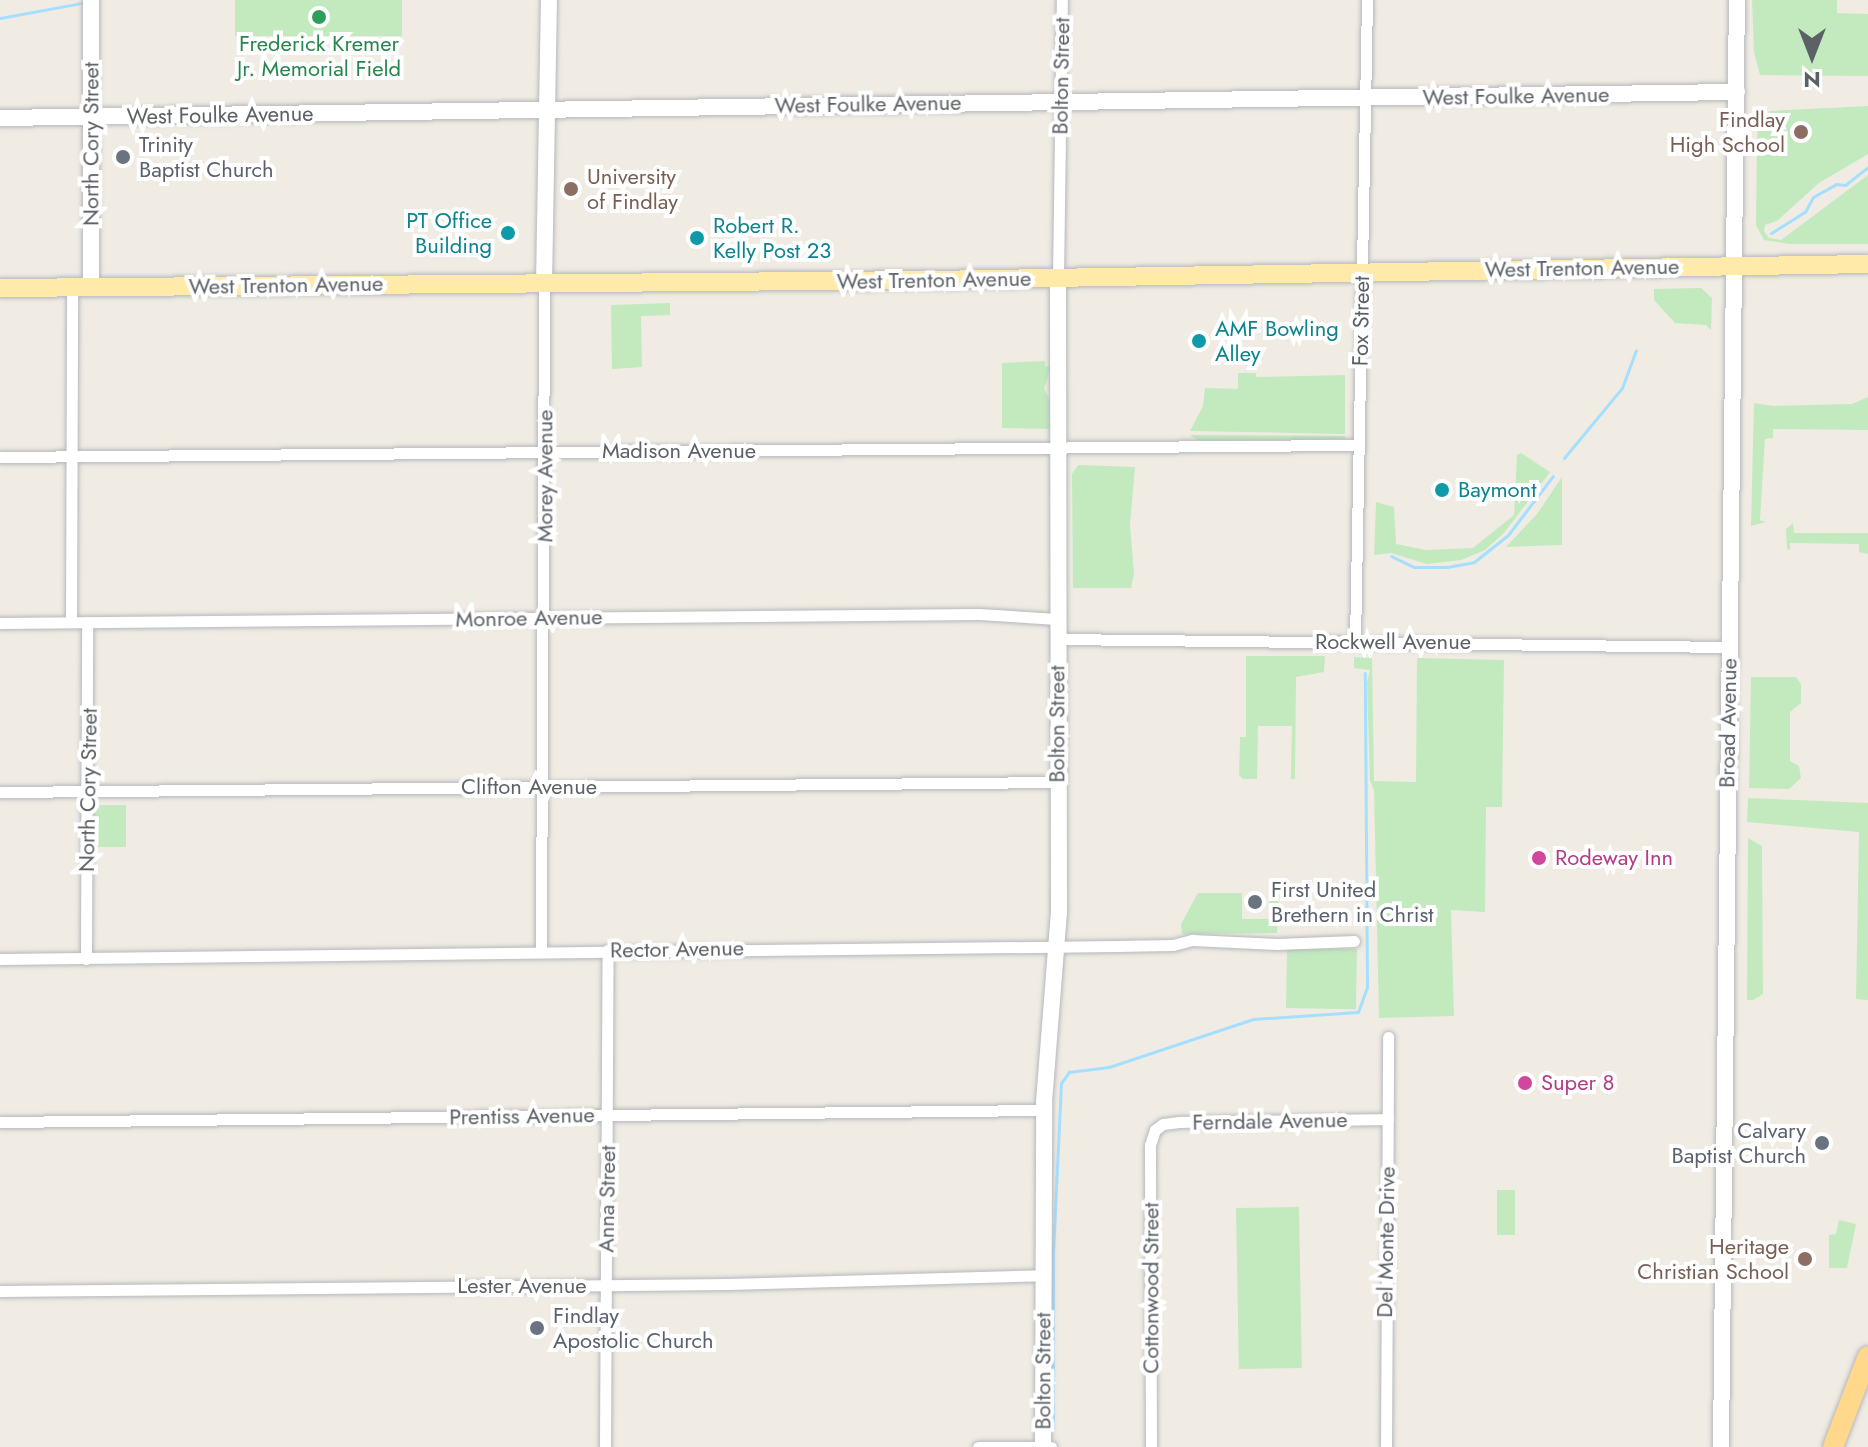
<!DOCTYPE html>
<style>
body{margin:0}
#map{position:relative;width:1868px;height:1447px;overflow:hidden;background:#f0ece4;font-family:Jost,sans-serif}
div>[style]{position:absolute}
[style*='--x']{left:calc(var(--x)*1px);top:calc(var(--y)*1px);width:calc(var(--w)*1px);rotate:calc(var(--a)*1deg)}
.green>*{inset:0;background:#c2eabe;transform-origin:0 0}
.stream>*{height:3px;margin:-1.5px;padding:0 1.5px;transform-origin:1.5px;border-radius:1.5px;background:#a5dfff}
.roads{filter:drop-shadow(0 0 2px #b5b8bc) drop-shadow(0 0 2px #b5b8bc)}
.street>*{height:11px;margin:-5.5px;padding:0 5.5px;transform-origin:5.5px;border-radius:5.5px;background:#fff}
.secondary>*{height:16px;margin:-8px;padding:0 8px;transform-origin:8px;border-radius:8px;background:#fff}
.primary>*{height:18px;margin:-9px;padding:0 9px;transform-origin:9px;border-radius:9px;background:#ffeaaa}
.highway>*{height:20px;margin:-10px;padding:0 10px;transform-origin:10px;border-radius:10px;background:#ffd88c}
.dots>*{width:22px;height:22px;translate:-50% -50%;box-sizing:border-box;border:4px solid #fff;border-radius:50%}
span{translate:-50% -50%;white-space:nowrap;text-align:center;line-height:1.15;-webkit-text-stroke:8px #fff;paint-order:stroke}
.leisure-label{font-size:22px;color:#27864d}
.street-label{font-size:22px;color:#5c6166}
.education-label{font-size:22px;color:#785e54}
.right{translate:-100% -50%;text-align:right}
.left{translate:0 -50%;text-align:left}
.worship-label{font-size:22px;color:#5b616d}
.culture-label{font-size:22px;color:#0d838f}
.hotel-label{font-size:22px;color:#b23c85}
.north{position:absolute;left:1772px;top:16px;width:80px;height:80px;-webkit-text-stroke:6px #fff;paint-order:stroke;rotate:180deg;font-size:22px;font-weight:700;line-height:32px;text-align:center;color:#5c6166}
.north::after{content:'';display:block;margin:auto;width:28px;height:36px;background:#5c6166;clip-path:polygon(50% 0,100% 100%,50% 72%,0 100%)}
</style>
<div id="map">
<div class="green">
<i style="left:235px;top:0;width:167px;height:36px"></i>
<i style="clip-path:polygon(1752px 0,1837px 0,1837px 13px,1868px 14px,1868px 76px,1760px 75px,1754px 52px)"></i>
<i style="clip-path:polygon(1868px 106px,1868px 154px,1819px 183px,1777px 221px,1765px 225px,1764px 231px,1769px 238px,1781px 240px,1868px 175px,1868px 244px,1790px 244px,1764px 240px,1756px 225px,1757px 138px,1758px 127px,1770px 115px,1769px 111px)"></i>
<i style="clip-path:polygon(1701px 288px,1712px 298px,1711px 330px,1706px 325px,1675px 323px,1654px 300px,1654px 289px)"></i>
<i style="clip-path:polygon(670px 303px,670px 315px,641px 316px,642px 367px,612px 369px,611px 305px)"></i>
<i style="clip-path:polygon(1045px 361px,1045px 366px,1051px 367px,1044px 389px,1051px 402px,1052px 429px,1002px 428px,1002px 363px)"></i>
<i style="clip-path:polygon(1238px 373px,1256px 373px,1256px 377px,1345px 375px,1345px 434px,1190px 431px,1203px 406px,1205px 388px,1238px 389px)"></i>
<i style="clip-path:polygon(1868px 397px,1868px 430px,1773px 429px,1773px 438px,1765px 439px,1760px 520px,1766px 522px,1751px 526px,1754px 403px,1773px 406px,1852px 404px)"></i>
<i style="clip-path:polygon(1190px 435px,1345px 436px,1345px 439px,1199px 441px)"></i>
<i style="clip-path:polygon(1521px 453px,1550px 472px,1504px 533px,1485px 550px,1461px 560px,1427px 564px,1391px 553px,1374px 555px,1376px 502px,1394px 507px,1396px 544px,1426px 550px,1473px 548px,1514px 515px,1517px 455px)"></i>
<i style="clip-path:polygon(1078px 465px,1135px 467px,1130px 525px,1134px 574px,1131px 588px,1073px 588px,1072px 474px)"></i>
<i style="clip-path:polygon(1562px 477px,1562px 545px,1506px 547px,1537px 514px)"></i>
<i style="clip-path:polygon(1793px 523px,1794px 533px,1868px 533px,1868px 554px,1859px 552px,1859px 544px,1790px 543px,1790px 550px,1787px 549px,1786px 529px)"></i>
<i style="clip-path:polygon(1246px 656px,1325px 656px,1324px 672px,1296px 677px,1295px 779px,1291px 779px,1292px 726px,1258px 726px,1257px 779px,1243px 779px,1239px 775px,1240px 737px,1246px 737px)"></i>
<i style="clip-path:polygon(1354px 657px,1372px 658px,1374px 781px,1416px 782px,1417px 658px,1504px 660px,1502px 807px,1486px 807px,1485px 912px,1451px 910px,1454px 1016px,1379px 1018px,1374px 791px,1370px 780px,1367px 683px,1370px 670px,1354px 668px)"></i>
<i style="clip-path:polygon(1751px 677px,1796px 677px,1801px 684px,1801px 703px,1790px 712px,1790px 761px,1799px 766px,1801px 778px,1789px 789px,1749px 788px)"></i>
<i style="clip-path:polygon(1748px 798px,1868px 803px,1868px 1000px,1856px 999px,1859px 832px,1747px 822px)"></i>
<i style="left:94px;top:805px;width:32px;height:42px"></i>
<i style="clip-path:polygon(1748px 838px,1762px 846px,1763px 994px,1753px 1000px,1747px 1000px)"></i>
<i style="clip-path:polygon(1269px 888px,1279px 892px,1277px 933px,1182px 934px,1181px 924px,1198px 893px,1242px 893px,1242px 919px,1269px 919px)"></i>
<i style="left:1287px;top:948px;width:70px;height:60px;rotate:1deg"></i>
<i style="left:1497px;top:1190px;width:18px;height:45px"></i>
<i style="left:1299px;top:1207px;width:161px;height:63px;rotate:89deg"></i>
<i style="clip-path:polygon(1839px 1220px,1856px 1224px,1847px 1268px,1829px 1268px,1829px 1235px,1836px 1234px)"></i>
</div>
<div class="stream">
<i style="--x:0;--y:18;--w:88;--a:-10.4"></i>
<i style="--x:1771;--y:233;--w:40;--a:-32"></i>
<i style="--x:1805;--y:212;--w:17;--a:-62"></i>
<i style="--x:1813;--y:197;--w:26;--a:-29"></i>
<i style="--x:1836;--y:184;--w:9;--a:6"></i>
<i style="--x:1845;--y:185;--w:29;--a:-38"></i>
<i style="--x:1564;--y:458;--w:91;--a:-50.4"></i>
<i style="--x:1622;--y:388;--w:40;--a:-69.8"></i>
<i style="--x:1391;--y:556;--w:25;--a:26"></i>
<i style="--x:1414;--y:567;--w:33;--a:0"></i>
<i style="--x:1447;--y:567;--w:27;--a:-10"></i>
<i style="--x:1474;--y:562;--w:43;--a:-38.5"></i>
<i style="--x:1508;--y:535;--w:74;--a:-52.7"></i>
<i style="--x:1053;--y:1428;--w:175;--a:-90"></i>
<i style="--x:1053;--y:1253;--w:170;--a:-87.3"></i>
<i style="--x:1061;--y:1083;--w:14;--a:-54"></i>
<i style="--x:1069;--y:1072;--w:40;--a:-7.1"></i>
<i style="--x:1109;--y:1067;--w:152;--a:-18.4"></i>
<i style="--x:1253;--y:1019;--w:105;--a:-3.8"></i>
<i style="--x:1358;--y:1012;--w:27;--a:-70"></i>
<i style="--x:1367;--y:987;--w:314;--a:-90.4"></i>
</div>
<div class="roads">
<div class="street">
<i style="--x:1058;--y:278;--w:278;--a:-89.2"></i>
<i style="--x:0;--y:457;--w:1359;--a:-0.51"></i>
<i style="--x:71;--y:622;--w:334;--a:-89.8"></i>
<i style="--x:0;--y:623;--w:979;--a:-0.53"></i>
<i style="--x:979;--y:614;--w:78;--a:3.7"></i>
<i style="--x:1057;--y:639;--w:672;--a:0.68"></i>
<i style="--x:1355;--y:642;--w:642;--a:-88.93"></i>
<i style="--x:0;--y:792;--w:1057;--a:-0.54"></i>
<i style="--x:541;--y:951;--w:667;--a:-89.74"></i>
<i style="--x:0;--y:959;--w:1117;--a:-0.67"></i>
<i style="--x:1117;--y:946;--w:56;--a:-1"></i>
<i style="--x:1173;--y:945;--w:20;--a:-15"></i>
<i style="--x:1192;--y:940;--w:85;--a:2.7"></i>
<i style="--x:1277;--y:944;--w:77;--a:-2.2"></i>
<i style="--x:86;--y:959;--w:337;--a:-89.8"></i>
<i style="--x:0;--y:1122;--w:1044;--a:-0.66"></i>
<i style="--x:0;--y:1291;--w:728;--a:-0.55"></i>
<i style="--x:728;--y:1284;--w:316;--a:-1.6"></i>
<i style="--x:605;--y:1447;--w:497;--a:-89.7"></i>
<i style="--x:978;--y:1447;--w:73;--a:0"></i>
<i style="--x:1151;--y:1447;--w:302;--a:-90.2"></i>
<i style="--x:1150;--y:1145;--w:16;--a:-72"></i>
<i style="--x:1155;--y:1130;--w:10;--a:-37"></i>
<i style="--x:1163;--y:1124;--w:16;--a:-7"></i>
<i style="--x:1179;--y:1122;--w:209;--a:-0.8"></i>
<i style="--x:1386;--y:1447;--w:410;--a:-89.7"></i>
</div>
<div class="secondary">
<i style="--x:91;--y:0;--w:288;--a:90"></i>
<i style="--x:0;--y:118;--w:1737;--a:-0.86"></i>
<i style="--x:544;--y:284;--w:284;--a:-89"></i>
<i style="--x:1043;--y:1447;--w:345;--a:-89.8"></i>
<i style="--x:1044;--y:1102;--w:190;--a:-85.5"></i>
<i style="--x:1059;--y:913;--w:635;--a:-90.09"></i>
<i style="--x:1721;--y:1447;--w:1447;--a:-89.37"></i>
</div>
<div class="primary">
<i style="--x:0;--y:288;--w:932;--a:-0.49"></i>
<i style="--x:932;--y:280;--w:936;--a:-0.98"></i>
</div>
<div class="highway">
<i style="--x:1833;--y:1447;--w:97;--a:-69"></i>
</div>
</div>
<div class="dots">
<i style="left:319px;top:17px;background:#2e9e5b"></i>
<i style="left:1801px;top:132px;background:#8d6e63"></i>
<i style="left:123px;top:157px;background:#6b7280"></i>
<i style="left:571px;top:189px;background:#8d6e63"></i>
<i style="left:508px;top:233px;background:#0f9aa8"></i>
<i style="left:697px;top:238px;background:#0f9aa8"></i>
<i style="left:1199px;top:341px;background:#0f9aa8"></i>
<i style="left:1442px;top:490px;background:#0f9aa8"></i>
<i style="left:1539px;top:858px;background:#d1479c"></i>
<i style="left:1255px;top:902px;background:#6b7280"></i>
<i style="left:1525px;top:1083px;background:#d1479c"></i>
<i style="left:1822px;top:1143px;background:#6b7280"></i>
<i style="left:1805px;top:1259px;background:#8d6e63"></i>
<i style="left:537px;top:1328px;background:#6b7280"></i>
</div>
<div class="leisure-label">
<span style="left:319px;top:56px">Frederick Kremer<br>Jr. Memorial Field</span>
</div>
<div class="street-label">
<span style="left:1061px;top:76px;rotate:-89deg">Bolton Street</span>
<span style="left:1516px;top:96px;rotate:-1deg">West Foulke Avenue</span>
<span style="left:868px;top:104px;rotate:-1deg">West Foulke Avenue</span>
<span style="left:220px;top:115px;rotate:-1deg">West Foulke Avenue</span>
<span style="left:91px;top:144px;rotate:-90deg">North Cory Street</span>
<span style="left:1582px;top:268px;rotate:-1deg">West Trenton Avenue</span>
<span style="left:934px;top:280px;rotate:-1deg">West Trenton Avenue</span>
<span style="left:286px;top:285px;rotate:-1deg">West Trenton Avenue</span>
<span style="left:1361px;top:321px;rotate:-89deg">Fox Street</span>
<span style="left:679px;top:451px">Madison Avenue</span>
<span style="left:545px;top:476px;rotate:-90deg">Morey Avenue</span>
<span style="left:529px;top:618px;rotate:-1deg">Monroe Avenue</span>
<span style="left:1393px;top:642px">Rockwell Avenue</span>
<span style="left:1728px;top:723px;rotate:-89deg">Broad Avenue</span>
<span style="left:1057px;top:724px;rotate:-90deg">Bolton Street</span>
<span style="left:529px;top:787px">Clifton Avenue</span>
<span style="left:88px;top:790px;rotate:-89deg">North Cory Street</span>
<span style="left:677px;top:949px;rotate:-1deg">Rector Avenue</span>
<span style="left:522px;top:1116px;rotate:-1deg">Prentiss Avenue</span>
<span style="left:1270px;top:1121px;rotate:-1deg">Ferndale Avenue</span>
<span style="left:607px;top:1199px;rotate:-89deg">Anna Street</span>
<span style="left:1386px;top:1242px;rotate:-89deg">Del Monte Drive</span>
<span style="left:522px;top:1286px">Lester Avenue</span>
<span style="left:1151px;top:1288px;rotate:-90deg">Cottonwood Street</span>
<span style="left:1043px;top:1371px;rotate:-90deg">Bolton Street</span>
</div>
<div class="education-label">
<span class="right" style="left:1785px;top:132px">Findlay<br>High School</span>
<span class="left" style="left:587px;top:189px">University<br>of Findlay</span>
<span class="right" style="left:1789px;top:1259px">Heritage<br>Christian School</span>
</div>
<div class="worship-label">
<span class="left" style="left:139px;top:157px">Trinity<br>Baptist Church</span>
<span class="left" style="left:1271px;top:902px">First United<br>Brethern in Christ</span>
<span class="right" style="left:1806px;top:1143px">Calvary<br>Baptist Church</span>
<span class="left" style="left:553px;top:1328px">Findlay<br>Apostolic Church</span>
</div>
<div class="culture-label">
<span class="right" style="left:492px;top:233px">PT Office<br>Building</span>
<span class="left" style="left:713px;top:238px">Robert R.<br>Kelly Post 23</span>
<span class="left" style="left:1215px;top:341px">AMF Bowling<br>Alley</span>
<span class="left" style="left:1458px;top:490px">Baymont</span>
</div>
<div class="hotel-label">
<span class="left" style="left:1555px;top:858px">Rodeway Inn</span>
<span class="left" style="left:1541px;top:1083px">Super 8</span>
</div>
<div class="north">N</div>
</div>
